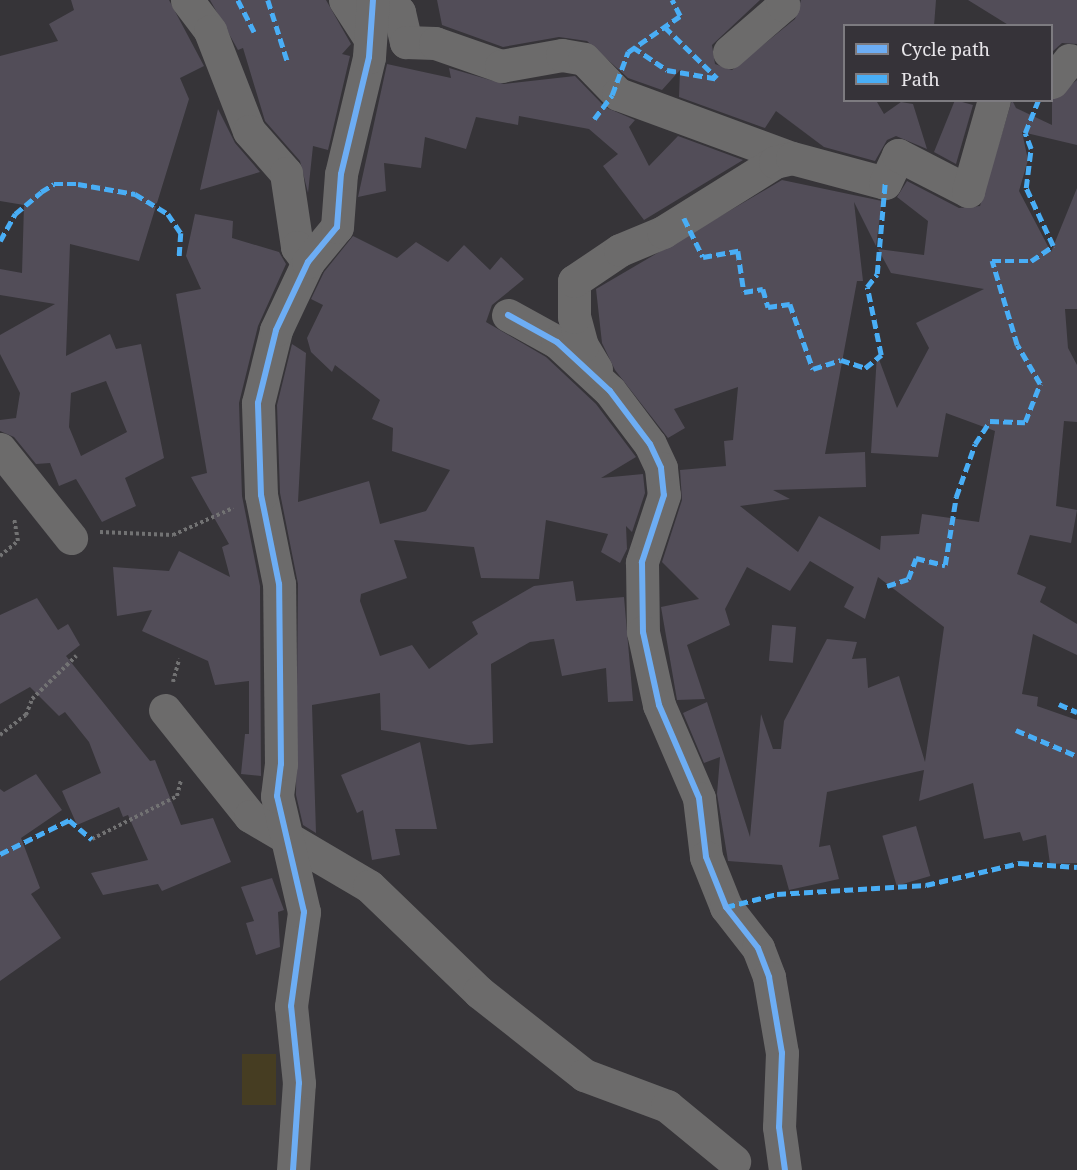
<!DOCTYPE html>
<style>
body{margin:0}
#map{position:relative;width:1077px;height:1170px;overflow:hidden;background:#363438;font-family:"Noto Serif",serif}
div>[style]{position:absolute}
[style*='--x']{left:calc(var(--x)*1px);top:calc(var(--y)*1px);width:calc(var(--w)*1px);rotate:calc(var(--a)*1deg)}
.green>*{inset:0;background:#463d22;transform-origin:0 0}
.building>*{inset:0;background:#524d58;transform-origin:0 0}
.path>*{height:4px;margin-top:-2px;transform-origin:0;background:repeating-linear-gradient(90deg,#727273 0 3px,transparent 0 6px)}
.minor>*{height:33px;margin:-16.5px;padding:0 16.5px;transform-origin:16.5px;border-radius:16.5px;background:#6c6b6b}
.quiet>*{height:4.5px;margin-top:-2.25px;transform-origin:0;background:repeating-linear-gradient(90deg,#49aef6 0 9px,transparent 0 13.5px)}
.cycleway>*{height:6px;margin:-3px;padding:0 3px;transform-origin:3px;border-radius:3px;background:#6dadf4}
span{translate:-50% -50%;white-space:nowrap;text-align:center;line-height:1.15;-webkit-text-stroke:4.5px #363339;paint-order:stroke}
.legend{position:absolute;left:843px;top:24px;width:210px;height:78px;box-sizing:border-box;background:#363339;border:2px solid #7d7b80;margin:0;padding:8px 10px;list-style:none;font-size:18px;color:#e8e6ea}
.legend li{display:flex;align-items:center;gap:12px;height:30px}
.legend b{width:30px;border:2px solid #7d7b80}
</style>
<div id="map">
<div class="green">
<i style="left:242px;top:1054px;width:34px;height:51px"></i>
</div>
<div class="building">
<i style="clip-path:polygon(evenodd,71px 0,169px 0,204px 66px,180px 78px,189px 99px,157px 203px,150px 205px,156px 206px,139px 261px,70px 244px,66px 356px,110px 334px,116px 349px,141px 344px,164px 458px,125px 478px,136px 506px,102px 522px,76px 479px,59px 486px,50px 463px,36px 464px,14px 437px,0 431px,0 420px,16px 418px,20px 393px,0 354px,0 335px,55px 304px,0 295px,0 269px,22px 273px,24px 205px,0 201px,0 56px,58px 41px,49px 24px,74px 10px,71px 0,106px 381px,127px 432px,81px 456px,69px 427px,71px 393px,106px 381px)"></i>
<i style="clip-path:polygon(210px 0,326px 0,351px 44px,342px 54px,350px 56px,328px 150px,313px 146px,308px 193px,300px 161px,265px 121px,243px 48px,238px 50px)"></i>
<i style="clip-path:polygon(437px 0,760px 0,712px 45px,715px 64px,732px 70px,795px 19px,801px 0,936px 0,934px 26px,844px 26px,844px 100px,877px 102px,884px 114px,901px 102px,913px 104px,927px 149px,896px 136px,887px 140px,875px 161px,824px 147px,776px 111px,765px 128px,679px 97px,680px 70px,662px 90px,628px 78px,587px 41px,559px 37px,503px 47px,442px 25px)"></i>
<i style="clip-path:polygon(968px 0,1077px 0,1077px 44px,1062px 43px,1052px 52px,1052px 26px,1010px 26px)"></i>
<i style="clip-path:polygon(387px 64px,451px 78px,449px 68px,504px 84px,575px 76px,605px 107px,635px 120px,629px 127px,649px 166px,678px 136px,743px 160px,644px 220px,603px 166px,618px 154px,589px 129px,519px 116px,518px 125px,476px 117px,466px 149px,425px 137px,421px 168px,384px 163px,386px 191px,358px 197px)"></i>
<i style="clip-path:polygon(1077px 80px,1077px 145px,1022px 132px,1028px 160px,1019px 191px,1051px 252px,1077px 188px,1077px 309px,1065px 309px,1068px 348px,1077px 365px,1077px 422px,1064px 421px,1056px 506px,1077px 510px,1071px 543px,1030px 535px,1017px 574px,1046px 587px,1040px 602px,1077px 624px,1077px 655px,1033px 634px,1022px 694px,1038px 697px,1037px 706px,1077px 720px,1077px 863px,1050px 864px,1046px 835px,1023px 841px,1020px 832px,984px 839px,973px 783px,919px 801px,924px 770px,827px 792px,819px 847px,830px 845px,839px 879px,789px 890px,782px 865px,728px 861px,717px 794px,720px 757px,704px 763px,683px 713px,707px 702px,750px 837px,761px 714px,773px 749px,781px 749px,784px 721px,827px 639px,857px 642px,852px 659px,866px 658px,868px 688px,899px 676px,925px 762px,944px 627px,878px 577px,865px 619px,844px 607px,854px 587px,810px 561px,790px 591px,747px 567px,725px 609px,730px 625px,687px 645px,705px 699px,677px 700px,661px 607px,699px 599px,662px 562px,682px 500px,680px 470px,726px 466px,724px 441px,733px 440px,738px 387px,674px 409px,685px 428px,668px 438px,615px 370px,602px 343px,596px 289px,782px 180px,882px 201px,876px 246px,854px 202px,863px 281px,857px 281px,825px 454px,865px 452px,866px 487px,773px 490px,790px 499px,740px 506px,798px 552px,819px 516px,880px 550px,881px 536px,919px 534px,922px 514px,979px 522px,995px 431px,946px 413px,938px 457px,871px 453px,877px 354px,897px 408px,929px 348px,916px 323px,984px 289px,891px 273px,878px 249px,924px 255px,928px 221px,897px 197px,907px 181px,959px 208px,980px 206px,1012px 100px,1016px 108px,1052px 125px,1052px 100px)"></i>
<i style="clip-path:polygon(955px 100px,973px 105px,956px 164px,934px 152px)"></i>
<i style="clip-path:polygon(218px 109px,235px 143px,260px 172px,200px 190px)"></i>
<i style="clip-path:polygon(195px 214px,233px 221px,232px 238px,279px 252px,286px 264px,258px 326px,239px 403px,242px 496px,260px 586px,261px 776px,241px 774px,245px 734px,249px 734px,249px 681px,215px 685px,208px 661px,142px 631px,152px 610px,117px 616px,113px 567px,169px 571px,179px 551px,230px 577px,222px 547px,229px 544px,191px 477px,207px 473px,176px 294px,201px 289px,186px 256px)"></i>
<i style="clip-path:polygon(353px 236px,397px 258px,416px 242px,448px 262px,464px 245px,490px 270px,501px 257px,524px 279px,492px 305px,486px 322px,546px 357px,596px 404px,636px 457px,601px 478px,643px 474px,645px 493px,632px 532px,626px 526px,627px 549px,620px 563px,601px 552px,608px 534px,546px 520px,539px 579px,481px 578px,474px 547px,394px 540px,407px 578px,361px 594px,360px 601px,380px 656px,412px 645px,429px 669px,478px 634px,472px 622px,534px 586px,573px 581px,576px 601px,624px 597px,633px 701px,608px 702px,606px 668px,562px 676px,554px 639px,530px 642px,491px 664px,493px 743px,469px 745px,381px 730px,380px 693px,312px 705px,316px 833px,303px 825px,296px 795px,298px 584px,280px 493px,277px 405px,292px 344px,306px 353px,298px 502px,369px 481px,380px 524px,426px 511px,450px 470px,392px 451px,393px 428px,372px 419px,380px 400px,335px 365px,332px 372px,311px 352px,307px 338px,323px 305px,311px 299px,324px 272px)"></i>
<i style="clip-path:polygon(37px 598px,58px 630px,68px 624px,80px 645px,66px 656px,150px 761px,155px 760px,181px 825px,213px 818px,231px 862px,162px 891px,158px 884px,103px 895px,91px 873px,148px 860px,128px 815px,123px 817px,119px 807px,77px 825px,62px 791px,101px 773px,89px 742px,65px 712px,59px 716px,30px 687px,0 704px,0 615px)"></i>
<i style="left:796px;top:627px;width:36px;height:24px;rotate:95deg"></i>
<i style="clip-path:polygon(420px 742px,437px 829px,395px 829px,400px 855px,372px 860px,363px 810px,357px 813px,341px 775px)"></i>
<i style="clip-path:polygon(36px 774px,62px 810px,21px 838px,40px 888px,31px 894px,61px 938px,0 981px,0 789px,4px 792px)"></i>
<i style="left:916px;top:826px;width:52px;height:35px;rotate:74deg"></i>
<i style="clip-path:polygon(272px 878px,284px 910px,278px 912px,280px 947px,256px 955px,246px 923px,254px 921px,241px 887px)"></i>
</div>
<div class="path">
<i style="--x:100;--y:532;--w:73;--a:2.4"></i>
<i style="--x:173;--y:535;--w:66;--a:-24.2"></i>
<i style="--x:0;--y:556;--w:23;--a:-40"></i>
<i style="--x:18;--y:541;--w:23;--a:-100"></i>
<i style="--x:173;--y:682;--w:24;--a:-75"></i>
<i style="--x:0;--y:735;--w:33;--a:-38"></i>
<i style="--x:26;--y:715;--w:17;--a:-69"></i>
<i style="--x:32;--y:699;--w:62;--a:-44.3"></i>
<i style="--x:92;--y:839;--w:95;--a:-26.8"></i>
<i style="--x:177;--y:796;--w:16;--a:-76"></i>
</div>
<div class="minor">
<i style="--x:187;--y:0;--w:39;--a:53"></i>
<i style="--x:210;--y:31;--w:107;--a:68.7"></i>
<i style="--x:249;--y:131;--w:56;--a:48.6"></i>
<i style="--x:286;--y:173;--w:75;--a:81.5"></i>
<i style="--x:297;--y:247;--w:19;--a:54"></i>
<i style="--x:345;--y:0;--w:46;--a:57.3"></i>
<i style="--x:372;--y:13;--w:27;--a:-2"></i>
<i style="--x:399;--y:12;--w:31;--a:77"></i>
<i style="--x:406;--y:42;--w:29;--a:2"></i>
<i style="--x:435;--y:43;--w:70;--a:19.2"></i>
<i style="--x:501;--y:66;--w:62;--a:-10.2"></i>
<i style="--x:562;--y:55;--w:22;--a:10"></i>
<i style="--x:584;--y:59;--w:49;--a:45.8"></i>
<i style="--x:618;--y:94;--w:185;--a:20.2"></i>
<i style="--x:729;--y:52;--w:72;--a:-41"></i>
<i style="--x:783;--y:5;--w:5;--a:-101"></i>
<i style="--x:1052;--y:82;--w:28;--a:-52"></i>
<i style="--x:508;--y:315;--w:56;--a:28.9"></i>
<i style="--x:557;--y:342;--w:72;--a:42.8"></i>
<i style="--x:610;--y:391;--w:66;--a:53"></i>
<i style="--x:650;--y:444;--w:26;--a:65"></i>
<i style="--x:661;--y:468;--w:27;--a:84"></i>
<i style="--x:664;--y:495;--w:71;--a:108.2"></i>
<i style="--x:642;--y:562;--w:70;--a:89.2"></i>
<i style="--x:643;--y:632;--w:75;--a:77.6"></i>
<i style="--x:659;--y:705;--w:101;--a:66.7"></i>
<i style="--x:699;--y:798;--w:59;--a:83.2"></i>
<i style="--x:706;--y:857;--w:54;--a:68.2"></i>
<i style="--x:726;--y:907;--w:52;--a:52"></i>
<i style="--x:758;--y:948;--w:31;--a:69"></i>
<i style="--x:769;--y:977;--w:77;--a:80.3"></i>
<i style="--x:782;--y:1053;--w:74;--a:92.3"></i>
<i style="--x:779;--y:1127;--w:43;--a:82.1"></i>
<i style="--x:596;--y:369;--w:27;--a:-121"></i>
<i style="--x:582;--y:346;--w:30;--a:-105"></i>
<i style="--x:574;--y:317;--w:36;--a:-90"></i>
<i style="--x:574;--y:281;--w:55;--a:-34"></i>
<i style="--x:620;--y:250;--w:47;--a:-22.7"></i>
<i style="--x:663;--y:232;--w:132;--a:-32"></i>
<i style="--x:775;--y:162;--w:17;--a:-13"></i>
<i style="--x:792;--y:158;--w:96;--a:15"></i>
<i style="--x:885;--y:183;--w:31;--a:-65"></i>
<i style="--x:898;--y:155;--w:79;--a:27.2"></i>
<i style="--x:968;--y:191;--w:95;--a:-74.1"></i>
<i style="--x:0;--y:449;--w:114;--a:51.4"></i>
<i style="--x:165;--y:710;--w:136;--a:51.3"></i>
<i style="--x:250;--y:816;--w:138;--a:30.5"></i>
<i style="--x:369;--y:886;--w:153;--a:43.9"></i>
<i style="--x:479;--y:992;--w:134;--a:38.3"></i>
<i style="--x:584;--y:1075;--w:89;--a:20.5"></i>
<i style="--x:667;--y:1106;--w:87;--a:39.4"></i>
<i style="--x:293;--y:1170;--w:87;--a:-86.1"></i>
<i style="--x:299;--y:1083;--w:77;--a:-95.9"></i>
<i style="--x:291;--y:1006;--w:95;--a:-82.1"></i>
<i style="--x:304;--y:912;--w:119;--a:-103.1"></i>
<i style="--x:277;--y:796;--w:32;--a:-83"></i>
<i style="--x:281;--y:764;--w:180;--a:-90.6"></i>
<i style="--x:279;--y:584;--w:91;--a:-101.4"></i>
<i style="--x:261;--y:495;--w:92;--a:-91.9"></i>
<i style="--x:258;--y:403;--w:75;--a:-76.1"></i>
<i style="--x:276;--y:330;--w:75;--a:-64.8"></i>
<i style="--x:308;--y:262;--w:45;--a:-50.4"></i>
<i style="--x:337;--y:227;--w:53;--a:-85.7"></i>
<i style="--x:341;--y:174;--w:120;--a:-76.5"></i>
<i style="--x:369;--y:57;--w:57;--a:-86"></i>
</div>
<div class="quiet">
<i style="--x:238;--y:0;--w:36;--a:63"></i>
<i style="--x:268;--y:0;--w:66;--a:72.4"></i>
<i style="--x:665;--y:27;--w:73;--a:44.4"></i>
<i style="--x:633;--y:47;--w:41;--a:34.1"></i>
<i style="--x:667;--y:70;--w:53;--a:9.8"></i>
<i style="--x:594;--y:119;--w:30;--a:-53"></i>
<i style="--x:612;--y:95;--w:46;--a:-69.6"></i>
<i style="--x:628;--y:52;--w:63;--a:-34.7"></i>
<i style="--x:680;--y:16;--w:18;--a:-117"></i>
<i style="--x:684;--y:218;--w:43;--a:64"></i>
<i style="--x:703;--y:257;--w:36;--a:-10"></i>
<i style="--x:738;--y:251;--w:41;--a:81.7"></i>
<i style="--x:744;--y:292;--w:19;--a:-9"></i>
<i style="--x:763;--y:289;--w:19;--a:74"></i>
<i style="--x:768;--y:307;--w:22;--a:-8"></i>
<i style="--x:790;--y:304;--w:69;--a:70.5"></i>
<i style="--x:813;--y:369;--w:29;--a:-18"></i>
<i style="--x:841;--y:360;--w:25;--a:18"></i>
<i style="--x:865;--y:368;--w:21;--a:-39"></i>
<i style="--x:881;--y:355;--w:69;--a:-101.6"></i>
<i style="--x:867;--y:287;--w:16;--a:-52"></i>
<i style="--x:877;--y:274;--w:91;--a:-85"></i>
<i style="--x:0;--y:241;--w:31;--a:-61"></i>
<i style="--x:15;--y:214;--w:34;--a:-40"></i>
<i style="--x:41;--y:192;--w:15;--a:-32"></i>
<i style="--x:54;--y:184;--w:24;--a:0"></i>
<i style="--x:78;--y:184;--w:58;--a:10"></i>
<i style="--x:135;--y:194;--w:39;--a:31"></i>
<i style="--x:168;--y:214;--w:23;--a:56"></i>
<i style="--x:181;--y:233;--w:26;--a:94"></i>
<i style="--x:887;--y:586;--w:22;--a:-18"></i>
<i style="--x:908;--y:579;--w:22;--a:-69"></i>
<i style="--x:916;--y:558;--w:30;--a:14"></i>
<i style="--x:945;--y:565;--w:69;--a:-80.8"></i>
<i style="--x:956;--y:497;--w:56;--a:-70.3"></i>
<i style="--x:975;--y:444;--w:27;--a:-57"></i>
<i style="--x:990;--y:421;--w:35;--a:2"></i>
<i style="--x:1025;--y:422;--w:41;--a:-68.5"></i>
<i style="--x:1040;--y:384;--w:45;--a:-120.5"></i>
<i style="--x:1017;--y:345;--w:88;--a:-106.6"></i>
<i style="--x:992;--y:261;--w:39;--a:0"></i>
<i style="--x:1031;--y:261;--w:27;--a:-34"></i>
<i style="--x:1053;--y:246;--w:64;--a:-115"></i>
<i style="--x:1026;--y:188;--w:39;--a:-83"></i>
<i style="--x:1031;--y:149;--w:17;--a:-111"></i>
<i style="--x:1025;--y:133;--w:35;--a:-68"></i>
<i style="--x:1059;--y:704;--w:20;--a:24"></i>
<i style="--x:1016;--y:730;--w:66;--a:23.1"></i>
<i style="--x:0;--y:854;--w:77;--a:-26.2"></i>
<i style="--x:69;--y:820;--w:30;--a:40"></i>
<i style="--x:726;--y:907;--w:53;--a:-14.3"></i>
<i style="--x:777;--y:894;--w:149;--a:-3.5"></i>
<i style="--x:926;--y:885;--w:97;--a:-13.2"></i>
<i style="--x:1020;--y:863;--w:57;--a:4"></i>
</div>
<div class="cycleway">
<i style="--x:508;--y:315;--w:56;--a:28.9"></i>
<i style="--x:557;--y:342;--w:72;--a:42.8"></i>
<i style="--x:610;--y:391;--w:66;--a:53"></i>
<i style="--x:650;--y:444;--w:26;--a:65"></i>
<i style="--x:661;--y:468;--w:27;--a:84"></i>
<i style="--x:664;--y:495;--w:71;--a:108.2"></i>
<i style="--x:642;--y:562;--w:70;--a:89.2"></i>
<i style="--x:643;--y:632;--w:75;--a:77.6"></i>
<i style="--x:659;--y:705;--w:101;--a:66.7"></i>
<i style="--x:699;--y:798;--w:59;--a:83.2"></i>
<i style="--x:706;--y:857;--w:54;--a:68.2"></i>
<i style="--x:726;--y:907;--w:52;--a:52"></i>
<i style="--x:758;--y:948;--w:31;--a:69"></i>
<i style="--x:769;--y:977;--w:77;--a:80.3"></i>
<i style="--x:782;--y:1053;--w:74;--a:92.3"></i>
<i style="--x:779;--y:1127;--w:43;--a:82.1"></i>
<i style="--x:293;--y:1170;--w:87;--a:-86.1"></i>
<i style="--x:299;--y:1083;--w:77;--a:-95.9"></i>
<i style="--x:291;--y:1006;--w:95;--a:-82.1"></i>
<i style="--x:304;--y:912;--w:119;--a:-103.1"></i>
<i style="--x:277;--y:796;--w:32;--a:-83"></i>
<i style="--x:281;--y:764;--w:180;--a:-90.6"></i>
<i style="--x:279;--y:584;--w:91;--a:-101.4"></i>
<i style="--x:261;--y:495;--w:92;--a:-91.9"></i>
<i style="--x:258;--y:403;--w:75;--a:-76.1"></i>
<i style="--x:276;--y:330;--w:75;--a:-64.8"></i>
<i style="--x:308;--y:262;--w:45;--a:-50.4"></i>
<i style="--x:337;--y:227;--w:53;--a:-85.7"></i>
<i style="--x:341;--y:174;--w:120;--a:-76.5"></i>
<i style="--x:369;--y:57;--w:57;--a:-86"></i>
</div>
<ul class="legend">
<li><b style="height:8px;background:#6dadf4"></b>Cycle path</li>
<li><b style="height:8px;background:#49aef6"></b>Path</li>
</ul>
</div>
